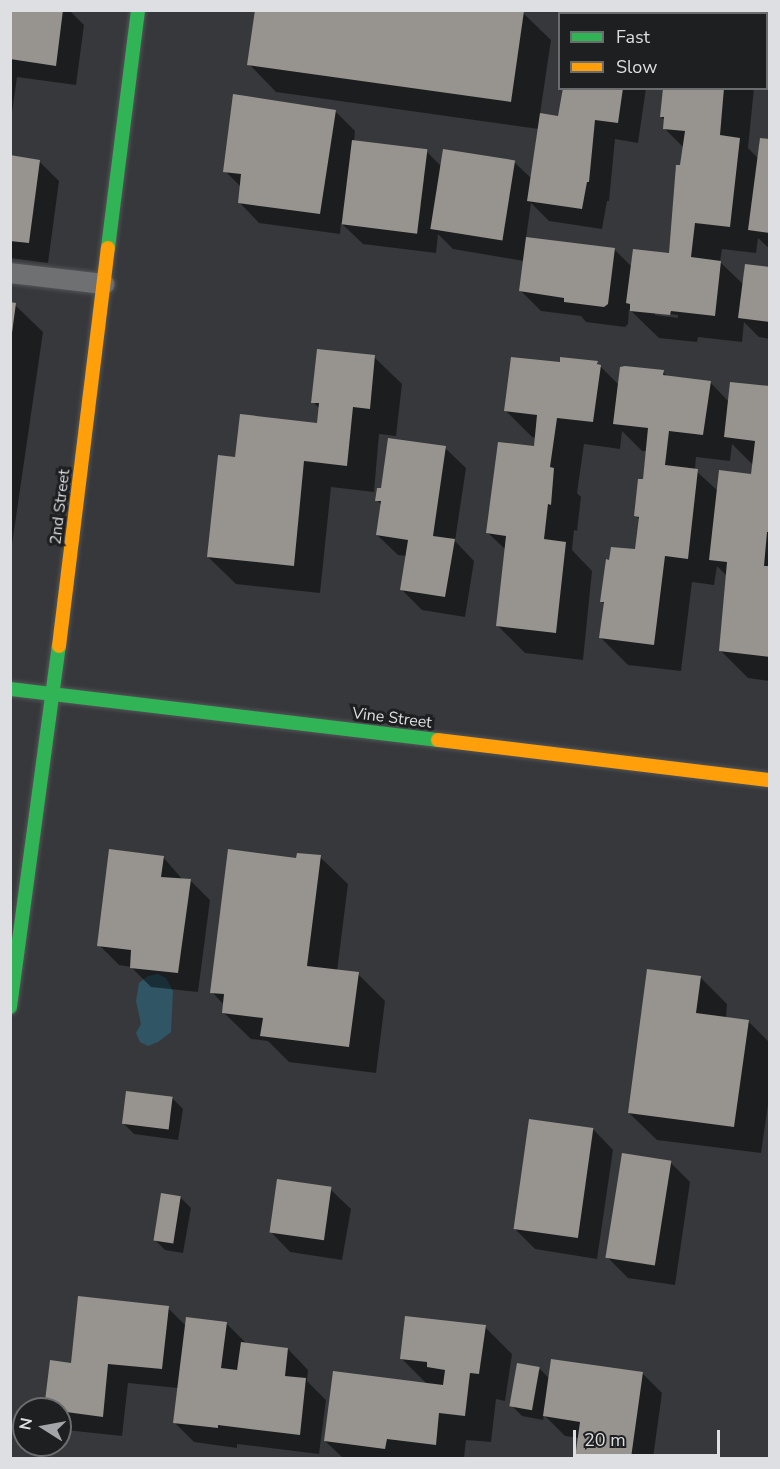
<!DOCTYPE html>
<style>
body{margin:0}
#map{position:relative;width:780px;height:1469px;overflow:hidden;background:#36383b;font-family:"Nunito Sans",sans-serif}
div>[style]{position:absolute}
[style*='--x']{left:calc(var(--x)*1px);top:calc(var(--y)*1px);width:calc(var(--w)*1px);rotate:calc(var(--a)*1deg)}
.water>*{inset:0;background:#305665}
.shadow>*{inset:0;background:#0007}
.building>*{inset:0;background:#97938e;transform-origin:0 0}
.roads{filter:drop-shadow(0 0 2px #545558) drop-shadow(0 0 2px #545558)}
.lane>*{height:20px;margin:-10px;padding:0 10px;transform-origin:10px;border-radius:10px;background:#6f7072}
.fast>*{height:14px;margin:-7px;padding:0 7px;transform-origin:7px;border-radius:7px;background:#30b455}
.slow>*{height:14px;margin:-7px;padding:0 7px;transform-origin:7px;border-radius:7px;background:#ff9f0a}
span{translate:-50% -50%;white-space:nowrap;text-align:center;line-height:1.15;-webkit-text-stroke:6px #1d1f21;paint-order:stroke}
.street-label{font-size:16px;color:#dddfe2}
.frame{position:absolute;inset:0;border:12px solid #dddfe2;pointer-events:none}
.legend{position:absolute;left:558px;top:12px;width:210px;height:78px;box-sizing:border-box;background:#1d1f21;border:2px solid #6a6c6e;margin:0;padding:8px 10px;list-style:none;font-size:18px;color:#dddfe2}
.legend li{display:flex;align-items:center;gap:12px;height:30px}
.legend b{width:30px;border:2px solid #6a6c6e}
.north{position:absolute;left:12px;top:1397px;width:60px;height:60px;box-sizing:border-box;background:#1d1f21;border:2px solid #6a6c6e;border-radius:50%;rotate:281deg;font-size:16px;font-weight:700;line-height:24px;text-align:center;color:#dddfe2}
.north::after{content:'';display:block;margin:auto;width:21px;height:27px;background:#a3a5a8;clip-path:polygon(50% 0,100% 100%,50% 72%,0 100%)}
.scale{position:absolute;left:573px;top:1430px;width:147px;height:27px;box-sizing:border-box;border:3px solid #dddfe2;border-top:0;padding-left:8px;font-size:18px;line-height:21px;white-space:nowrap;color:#dddfe2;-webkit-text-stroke:4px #1d1f21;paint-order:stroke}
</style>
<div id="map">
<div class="water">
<i style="clip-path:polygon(158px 974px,166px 978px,173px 991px,171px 1032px,158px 1042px,148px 1046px,140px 1042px,136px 1033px,141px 1024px,136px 1001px,139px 983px,148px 976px)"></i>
</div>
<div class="shadow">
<i style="clip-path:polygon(10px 10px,69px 10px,84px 25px,76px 85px,17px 77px,10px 127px)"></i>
<i style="clip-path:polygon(evenodd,256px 10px,523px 13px,551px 40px,540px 114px,560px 118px,565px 88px,646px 88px,638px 143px,615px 139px,609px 201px,607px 201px,602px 229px,549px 221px,531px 203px,526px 238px,614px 249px,632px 267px,670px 255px,684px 148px,664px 128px,665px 120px,661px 117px,665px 88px,754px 88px,748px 148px,759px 159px,770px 141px,770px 249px,758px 238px,756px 253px,722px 249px,720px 262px,744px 285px,770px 268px,770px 339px,759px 337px,744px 322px,742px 342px,698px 337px,697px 342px,659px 338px,629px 309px,628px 324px,625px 327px,586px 322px,581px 316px,541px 311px,521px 291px,524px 261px,453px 249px,438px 234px,436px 253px,363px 244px,341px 223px,340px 234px,259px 223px,239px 202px,241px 187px,225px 171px,335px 111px,355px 131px,354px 142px,426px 151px,442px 167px,514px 162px,532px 179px,539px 129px,276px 92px,249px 64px,256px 10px,655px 312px,678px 315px,678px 318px,655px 315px,655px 312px)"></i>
<i style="clip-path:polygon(10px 157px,39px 161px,59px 181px,48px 263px,10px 258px)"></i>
<i style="clip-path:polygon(10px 304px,15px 305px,43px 332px,10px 558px)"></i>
<i style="clip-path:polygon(374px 357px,402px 384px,396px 436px,379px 434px,374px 492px,331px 487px,320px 593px,236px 584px,208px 557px,237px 458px,319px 424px,320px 409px,313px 402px)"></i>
<i style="clip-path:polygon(evenodd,597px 363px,619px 385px,663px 372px,668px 377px,710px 382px,729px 402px,770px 388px,770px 681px,748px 678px,721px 651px,728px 577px,717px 566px,714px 585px,692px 582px,681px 671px,628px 665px,601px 638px,605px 604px,602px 602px,636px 551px,640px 520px,635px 515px,644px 481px,647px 451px,642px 451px,622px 431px,620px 449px,584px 444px,577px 493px,581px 497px,577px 531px,574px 530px,572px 550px,592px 571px,583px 660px,525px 653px,498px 626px,506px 550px,488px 533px,535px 447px,536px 438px,532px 437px,505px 410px,562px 364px,597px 363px,732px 444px,752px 464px,753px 475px,718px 491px,695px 470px,696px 457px,730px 461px,732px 444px)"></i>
<i style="clip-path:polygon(445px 448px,466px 468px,455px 541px,474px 561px,465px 617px,422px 610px,402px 590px,407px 556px,398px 555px,377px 535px,382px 505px,377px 500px,382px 489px)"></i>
<i style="clip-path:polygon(163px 857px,183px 880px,190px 880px,210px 900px,198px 992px,151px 987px,131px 967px,119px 965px,99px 945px)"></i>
<i style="clip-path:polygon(320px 857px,348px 884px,337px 971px,358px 974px,385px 1001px,376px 1073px,289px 1062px,268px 1041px,251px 1039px,223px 1012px,224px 1005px,212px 992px,297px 860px)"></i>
<i style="clip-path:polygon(700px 977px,727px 1004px,726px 1018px,748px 1021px,770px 1043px,770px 1091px,761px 1153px,657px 1140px,629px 1113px)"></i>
<i style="clip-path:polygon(172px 1098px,183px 1109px,178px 1140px,134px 1134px,124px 1124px)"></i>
<i style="clip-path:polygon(593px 1129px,613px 1150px,597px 1259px,535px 1249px,515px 1229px)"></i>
<i style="clip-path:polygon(670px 1162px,690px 1182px,675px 1285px,628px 1278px,608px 1258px)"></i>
<i style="clip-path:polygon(330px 1189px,351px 1209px,342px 1260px,290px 1252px,270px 1231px)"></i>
<i style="clip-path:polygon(180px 1197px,191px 1208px,183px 1253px,165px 1250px,154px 1239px)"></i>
<i style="clip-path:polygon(168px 1308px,186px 1326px,226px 1323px,246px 1343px,288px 1349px,308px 1370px,307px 1381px,326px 1400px,319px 1454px,237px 1444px,237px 1448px,194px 1442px,174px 1422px,178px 1388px,128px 1383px,122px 1436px,66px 1430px,60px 1424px,60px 1409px,72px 1365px)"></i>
<i style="clip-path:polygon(485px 1327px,512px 1354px,505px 1401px,496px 1399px,491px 1442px,466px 1440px,464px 1458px,343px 1458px,325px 1441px,427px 1384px,401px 1358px)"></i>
<i style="clip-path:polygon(540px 1369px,550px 1379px,642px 1373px,662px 1393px,653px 1458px,577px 1458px,579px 1438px,565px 1436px,544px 1415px,543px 1420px,522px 1416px,511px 1405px)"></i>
</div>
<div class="building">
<i style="clip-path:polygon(10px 10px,63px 10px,56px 66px,10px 59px)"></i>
<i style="clip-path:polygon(255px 10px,524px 11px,511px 102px,247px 65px)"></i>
<i style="clip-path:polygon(563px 88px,623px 88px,618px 123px,595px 120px,589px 182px,587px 182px,582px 209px,527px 201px,540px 113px,558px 116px)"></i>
<i style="clip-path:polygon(663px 88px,724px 88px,720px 135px,740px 138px,730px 227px,695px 223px,691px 257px,721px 261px,715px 316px,671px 311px,670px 315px,630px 311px,630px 304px,626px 303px,633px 249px,669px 253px,676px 165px,680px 165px,685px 131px,663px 129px,664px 117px,660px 117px)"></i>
<i style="clip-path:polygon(233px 94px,336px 110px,320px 214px,238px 203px,241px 174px,223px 172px)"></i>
<i style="clip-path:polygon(760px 138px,770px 139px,770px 233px,748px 230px)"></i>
<i style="left:352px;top:140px;width:76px;height:85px;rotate:7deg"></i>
<i style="left:443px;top:149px;width:73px;height:81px;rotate:9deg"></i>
<i style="clip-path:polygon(10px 155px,40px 160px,29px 243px,10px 241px)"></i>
<i style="clip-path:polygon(526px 237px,615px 248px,608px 304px,604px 307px,564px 302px,564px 298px,519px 291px)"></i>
<i style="clip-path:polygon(745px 264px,770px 267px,770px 322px,738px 318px)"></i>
<i style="clip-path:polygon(10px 302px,16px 303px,12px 333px,10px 333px)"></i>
<i style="clip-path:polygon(317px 349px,375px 355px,370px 409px,353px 407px,347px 466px,304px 461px,294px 566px,207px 557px,218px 455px,235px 457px,240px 414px,317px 423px,319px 403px,311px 403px)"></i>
<i style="clip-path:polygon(511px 357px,560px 362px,560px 357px,598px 361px,597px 364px,601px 365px,593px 422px,557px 418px,550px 467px,554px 468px,551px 505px,548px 504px,544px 539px,566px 542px,556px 633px,496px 626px,506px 536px,486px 533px,498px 442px,534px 446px,537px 415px,504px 411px)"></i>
<i style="clip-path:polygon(625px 366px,664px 370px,663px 375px,711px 381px,703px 435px,669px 431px,665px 465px,698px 469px,688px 559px,665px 556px,654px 645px,599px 638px,604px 602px,600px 602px,606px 559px,609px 560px,611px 547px,635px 549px,639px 517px,634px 516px,638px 479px,643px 479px,648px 428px,613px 424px,620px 367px)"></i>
<i style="clip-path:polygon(730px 382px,770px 386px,770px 532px,767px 532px,764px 566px,770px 566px,770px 657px,719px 651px,727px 562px,709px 560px,719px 470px,751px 474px,755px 441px,724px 437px)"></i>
<i style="clip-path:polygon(388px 438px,446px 446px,433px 536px,455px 539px,445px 597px,400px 590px,408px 540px,376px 535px,381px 501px,375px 501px,377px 488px,381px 488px)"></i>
<i style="clip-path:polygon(109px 849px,164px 856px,161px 877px,191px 879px,178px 973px,130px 968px,131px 950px,97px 946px)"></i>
<i style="clip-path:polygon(228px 849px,296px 858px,297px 853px,321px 855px,307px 966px,359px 972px,349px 1047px,260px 1036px,263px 1018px,222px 1013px,224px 994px,210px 993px)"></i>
<i style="clip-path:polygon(647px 969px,701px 976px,696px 1013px,749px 1020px,734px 1127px,628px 1113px)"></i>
<i style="left:126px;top:1091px;width:47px;height:33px;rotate:7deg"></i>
<i style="left:529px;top:1119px;width:65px;height:111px;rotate:8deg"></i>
<i style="left:622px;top:1153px;width:50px;height:106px;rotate:9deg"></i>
<i style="left:277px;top:1179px;width:55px;height:54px;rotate:8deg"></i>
<i style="left:161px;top:1193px;width:20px;height:48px;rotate:9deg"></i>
<i style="clip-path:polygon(78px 1296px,169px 1306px,162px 1369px,108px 1364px,103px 1417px,44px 1409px,50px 1360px,71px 1363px)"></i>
<i style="clip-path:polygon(405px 1316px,486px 1325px,479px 1374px,470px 1373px,465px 1416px,439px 1413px,436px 1445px,387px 1439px,385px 1449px,324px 1441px,333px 1371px,443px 1385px,445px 1370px,427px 1367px,427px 1362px,400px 1359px)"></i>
<i style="clip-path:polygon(186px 1317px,227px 1322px,221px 1368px,237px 1370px,241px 1342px,288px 1348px,285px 1376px,306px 1378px,300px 1435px,218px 1425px,218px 1428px,173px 1423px)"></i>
<i style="clip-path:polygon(551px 1359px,643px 1372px,631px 1458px,575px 1458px,580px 1422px,543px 1416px)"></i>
<i style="left:517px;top:1363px;width:23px;height:44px;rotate:10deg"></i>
</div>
<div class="roads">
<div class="lane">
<i style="--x:10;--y:273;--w:95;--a:6.7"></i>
</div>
<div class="fast">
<i style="--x:108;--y:248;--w:240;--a:-82.8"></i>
<i style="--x:10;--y:689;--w:431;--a:6.8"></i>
<i style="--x:10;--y:1007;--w:364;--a:-82.3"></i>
</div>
<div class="slow">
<i style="--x:59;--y:646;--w:401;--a:-83"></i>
<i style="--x:438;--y:740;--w:334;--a:6.9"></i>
</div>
</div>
<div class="street-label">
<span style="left:60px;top:507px;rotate:-83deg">2nd Street</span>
<span style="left:392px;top:718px;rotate:7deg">Vine Street</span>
</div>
<div class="frame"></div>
<ul class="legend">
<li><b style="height:8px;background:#30b455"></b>Fast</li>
<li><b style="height:8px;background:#ff9f0a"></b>Slow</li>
</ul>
<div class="north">N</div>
<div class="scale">20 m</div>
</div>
